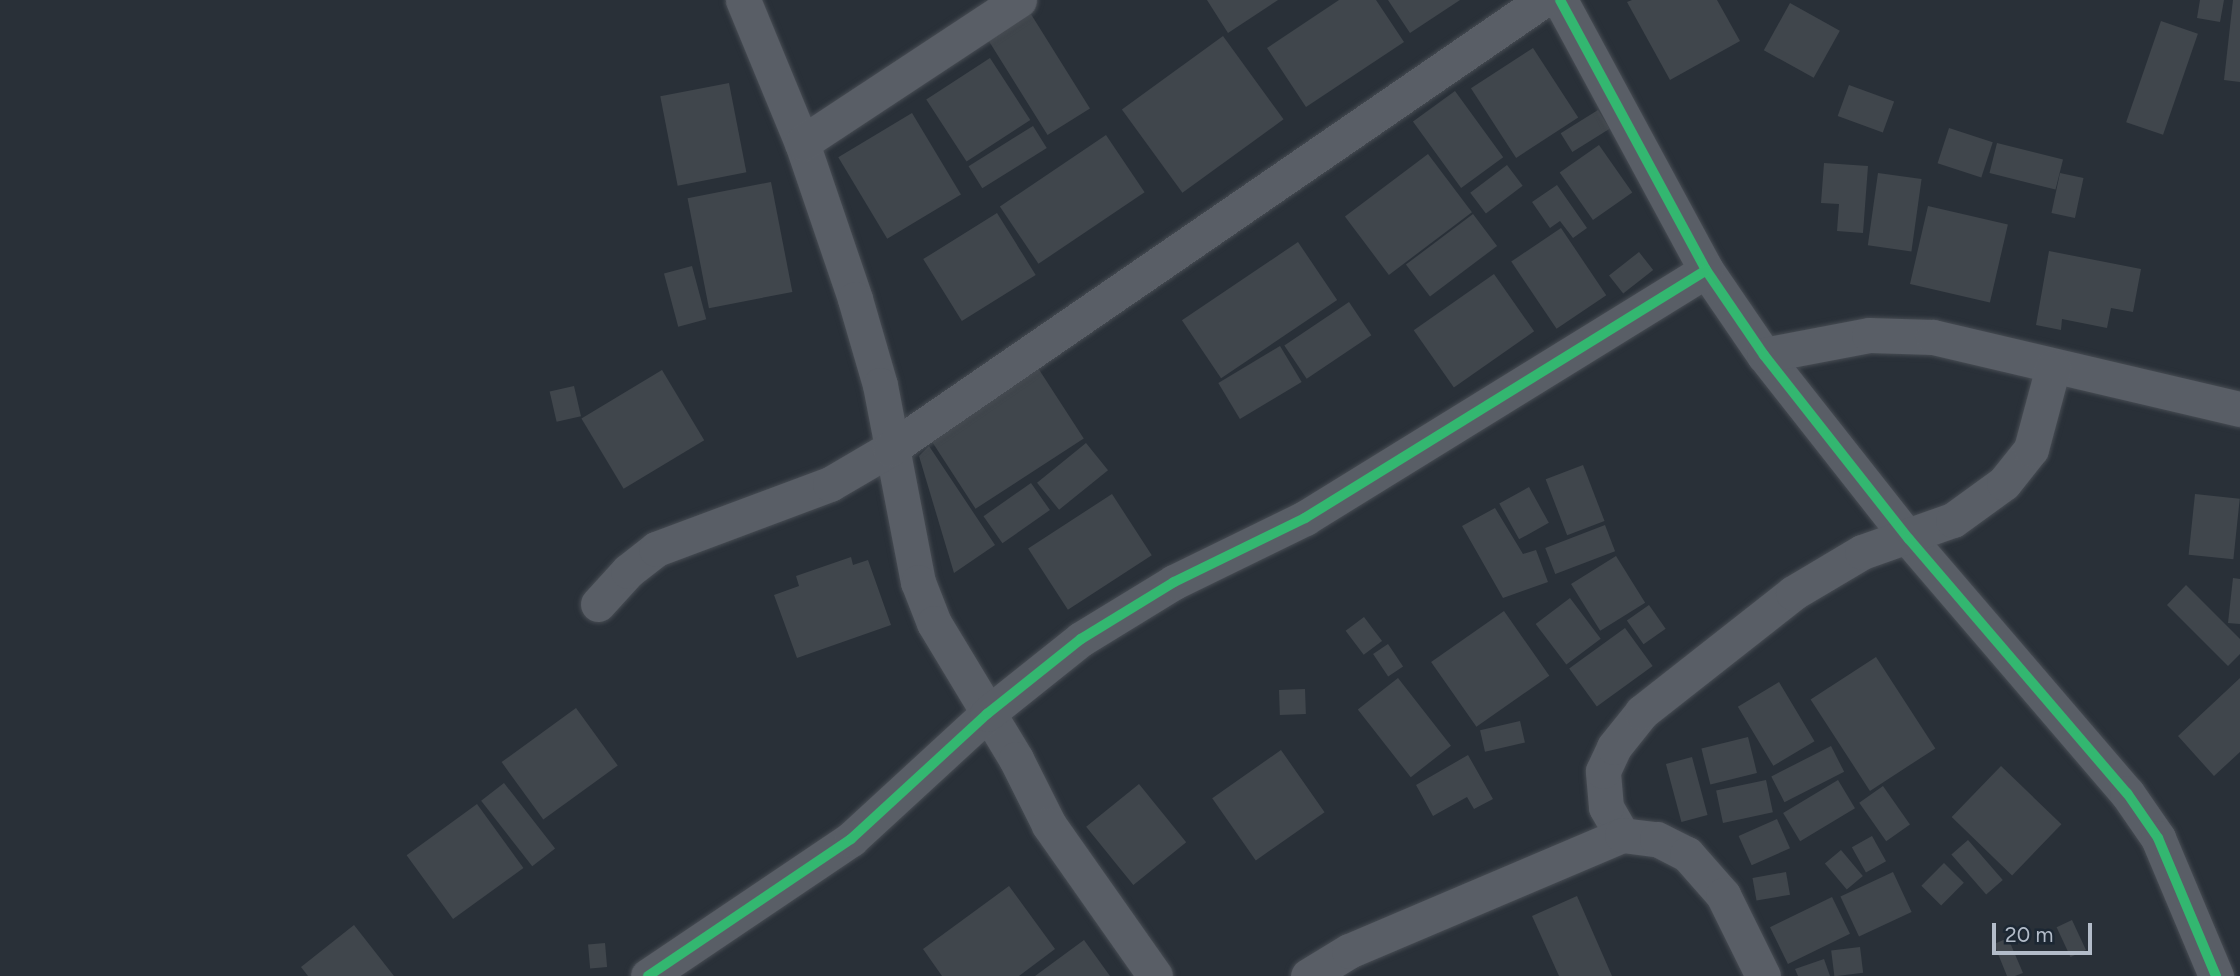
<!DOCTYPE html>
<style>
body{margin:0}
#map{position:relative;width:2240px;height:976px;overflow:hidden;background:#293038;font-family:Figtree,sans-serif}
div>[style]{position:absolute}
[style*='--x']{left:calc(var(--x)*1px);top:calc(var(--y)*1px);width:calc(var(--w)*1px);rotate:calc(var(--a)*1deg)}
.building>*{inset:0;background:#40464c;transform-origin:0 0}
.roads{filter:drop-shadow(0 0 2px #474c53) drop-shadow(0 0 2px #474c53)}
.minor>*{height:35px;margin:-17.5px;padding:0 17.5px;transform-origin:17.5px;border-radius:17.5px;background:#595e66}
.cycleway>*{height:10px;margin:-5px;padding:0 5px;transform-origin:5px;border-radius:5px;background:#33b770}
span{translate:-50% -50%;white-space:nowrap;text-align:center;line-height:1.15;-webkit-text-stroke:5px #1c2733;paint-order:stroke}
.scale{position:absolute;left:1992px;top:923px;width:100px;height:32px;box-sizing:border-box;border:4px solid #b3bcc9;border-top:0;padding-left:9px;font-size:21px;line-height:24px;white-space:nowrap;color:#b3bcc9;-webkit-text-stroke:5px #1c2733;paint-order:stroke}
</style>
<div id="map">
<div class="building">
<i style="clip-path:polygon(1207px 0,1278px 0,1228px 33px)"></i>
<i style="clip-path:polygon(1339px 0,1376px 0,1404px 42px,1306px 107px,1267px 48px)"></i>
<i style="clip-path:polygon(1388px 0,1460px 0,1410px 33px)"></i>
<i style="clip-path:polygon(1632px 0,1717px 0,1740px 41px,1670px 80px,1627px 2px)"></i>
<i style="clip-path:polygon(2200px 0,2224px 0,2220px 22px,2197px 18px)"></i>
<i style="clip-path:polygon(2233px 0,2240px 0,2240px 82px,2224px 80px)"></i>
<i style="left:1790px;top:3px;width:57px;height:54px;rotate:29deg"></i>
<i style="left:1029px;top:11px;width:115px;height:50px;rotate:58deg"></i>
<i style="left:2161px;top:21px;width:39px;height:107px;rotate:19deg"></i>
<i style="left:1223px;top:36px;width:103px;height:125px;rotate:54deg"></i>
<i style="left:1533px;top:48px;width:83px;height:74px;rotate:57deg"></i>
<i style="left:990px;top:58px;width:74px;height:76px;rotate:57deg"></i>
<i style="left:729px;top:83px;width:91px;height:70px;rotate:79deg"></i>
<i style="left:1849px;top:85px;width:48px;height:33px;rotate:20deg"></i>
<i style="left:1455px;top:91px;width:82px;height:52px;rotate:54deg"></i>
<i style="left:1598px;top:110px;width:22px;height:44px;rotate:58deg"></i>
<i style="left:912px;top:113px;width:95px;height:86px;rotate:59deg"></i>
<i style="left:1033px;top:126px;width:26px;height:76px;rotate:58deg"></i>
<i style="left:1949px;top:128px;width:46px;height:37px;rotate:18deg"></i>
<i style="left:1106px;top:135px;width:69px;height:128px;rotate:56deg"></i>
<i style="left:1997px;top:143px;width:68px;height:31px;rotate:14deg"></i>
<i style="left:1599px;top:145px;width:58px;height:48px;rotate:55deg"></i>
<i style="left:1428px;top:154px;width:73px;height:104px;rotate:53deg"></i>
<i style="clip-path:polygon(1824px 163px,1868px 166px,1863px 233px,1837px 231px,1839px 204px,1821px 203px)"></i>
<i style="left:1507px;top:165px;width:26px;height:46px;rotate:53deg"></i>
<i style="left:1878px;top:173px;width:44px;height:73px;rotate:8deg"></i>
<i style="left:2060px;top:173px;width:24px;height:41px;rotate:12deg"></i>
<i style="left:771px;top:182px;width:112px;height:85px;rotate:79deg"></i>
<i style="clip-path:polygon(1557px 185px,1587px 228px,1573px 238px,1560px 221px,1550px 228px,1532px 202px)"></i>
<i style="left:1928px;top:206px;width:82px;height:80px;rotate:13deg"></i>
<i style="left:997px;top:213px;width:73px;height:87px;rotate:58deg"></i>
<i style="left:1473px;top:214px;width:40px;height:84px;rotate:53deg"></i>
<i style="left:1561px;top:228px;width:81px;height:60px;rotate:56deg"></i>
<i style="left:1298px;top:242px;width:70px;height:140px;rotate:56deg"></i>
<i style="clip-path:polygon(2049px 251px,2141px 269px,2133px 312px,2111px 308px,2107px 328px,2062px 319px,2061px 330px,2036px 325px)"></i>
<i style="left:1639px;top:252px;width:23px;height:38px;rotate:52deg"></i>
<i style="left:692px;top:266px;width:55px;height:29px;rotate:75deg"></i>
<i style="left:1494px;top:274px;width:70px;height:98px;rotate:55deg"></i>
<i style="left:1349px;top:302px;width:40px;height:78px;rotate:56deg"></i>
<i style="left:1280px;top:346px;width:42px;height:72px;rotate:59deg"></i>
<i style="left:1038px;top:368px;width:84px;height:129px;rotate:57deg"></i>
<i style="left:662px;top:370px;width:82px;height:94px;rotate:59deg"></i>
<i style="left:574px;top:386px;width:31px;height:25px;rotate:77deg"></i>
<i style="left:1086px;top:443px;width:35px;height:63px;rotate:51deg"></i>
<i style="clip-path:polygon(929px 446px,995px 545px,954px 573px,919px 456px)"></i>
<i style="left:1583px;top:465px;width:60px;height:40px;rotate:69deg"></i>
<i style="left:1031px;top:483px;width:33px;height:58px;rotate:55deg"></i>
<i style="left:1529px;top:487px;width:41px;height:34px;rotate:61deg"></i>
<i style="left:1112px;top:494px;width:73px;height:100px;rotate:57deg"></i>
<i style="left:2195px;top:494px;width:45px;height:61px;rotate:6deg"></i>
<i style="clip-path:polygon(1495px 508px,1523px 554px,1536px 550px,1548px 582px,1503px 598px,1462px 526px)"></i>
<i style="left:1605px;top:525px;width:28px;height:64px;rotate:69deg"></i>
<i style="left:1616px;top:556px;width:55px;height:53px;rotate:58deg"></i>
<i style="clip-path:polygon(851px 557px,853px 565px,868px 560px,891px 625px,797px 658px,774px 595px,799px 586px,796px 576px)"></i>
<i style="clip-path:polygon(2233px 578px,2240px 579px,2240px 624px,2228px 623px)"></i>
<i style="clip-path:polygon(2186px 585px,2240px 639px,2240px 654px,2228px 666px,2167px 605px)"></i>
<i style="left:1570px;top:598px;width:51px;height:43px;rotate:53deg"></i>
<i style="left:1649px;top:605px;width:29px;height:27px;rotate:55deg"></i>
<i style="left:1504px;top:611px;width:79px;height:89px;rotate:55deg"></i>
<i style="left:1364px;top:617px;width:30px;height:23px;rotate:53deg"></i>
<i style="left:1625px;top:628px;width:47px;height:69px;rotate:54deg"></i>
<i style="left:1388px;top:644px;width:27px;height:18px;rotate:56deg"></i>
<i style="left:1876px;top:657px;width:109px;height:78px;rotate:57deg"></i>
<i style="left:1398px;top:678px;width:86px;height:51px;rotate:52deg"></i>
<i style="clip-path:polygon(2240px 678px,2240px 752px,2214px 776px,2178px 736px)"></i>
<i style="left:1779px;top:682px;width:69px;height:48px;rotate:59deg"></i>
<i style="left:1305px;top:689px;width:25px;height:26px;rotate:88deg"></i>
<i style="left:576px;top:708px;width:71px;height:92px;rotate:54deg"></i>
<i style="left:1520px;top:721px;width:22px;height:41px;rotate:77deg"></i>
<i style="left:1748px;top:737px;width:37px;height:48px;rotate:76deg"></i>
<i style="left:1831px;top:746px;width:29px;height:67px;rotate:63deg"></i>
<i style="left:1281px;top:750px;width:76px;height:84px;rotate:55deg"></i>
<i style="clip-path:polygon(1468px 755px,1493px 799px,1474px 809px,1467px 797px,1433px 816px,1416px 785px)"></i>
<i style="left:1692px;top:757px;width:60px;height:27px;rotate:75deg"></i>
<i style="left:2001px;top:766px;width:84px;height:71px;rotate:44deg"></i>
<i style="left:1766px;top:780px;width:33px;height:51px;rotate:78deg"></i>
<i style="left:1838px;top:780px;width:33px;height:64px;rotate:59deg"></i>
<i style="left:504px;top:783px;width:83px;height:29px;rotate:52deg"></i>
<i style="left:1139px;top:784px;width:75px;height:68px;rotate:51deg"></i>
<i style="left:1883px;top:786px;width:47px;height:29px;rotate:55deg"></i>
<i style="left:477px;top:804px;width:79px;height:87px;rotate:54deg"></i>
<i style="left:1777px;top:819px;width:32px;height:42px;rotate:66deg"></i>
<i style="left:1872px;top:836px;width:29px;height:23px;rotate:61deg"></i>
<i style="left:1968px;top:840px;width:53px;height:22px;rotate:49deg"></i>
<i style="left:1841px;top:850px;width:34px;height:21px;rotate:50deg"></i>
<i style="left:1944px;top:863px;width:28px;height:32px;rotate:45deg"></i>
<i style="left:1786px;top:872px;width:23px;height:34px;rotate:80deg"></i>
<i style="left:1893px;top:872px;width:44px;height:58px;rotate:65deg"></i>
<i style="clip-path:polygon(1009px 886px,1055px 949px,1019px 976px,942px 976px,923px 949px)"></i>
<i style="clip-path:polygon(1577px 896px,1612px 976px,1559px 976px,1532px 916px)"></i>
<i style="left:1832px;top:897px;width:41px;height:69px;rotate:64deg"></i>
<i style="left:2072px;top:920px;width:33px;height:17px;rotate:65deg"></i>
<i style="clip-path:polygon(354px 925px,394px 976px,308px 976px,301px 967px)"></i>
<i style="clip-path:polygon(2008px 938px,2023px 973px,2015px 976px,2007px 976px,1994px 944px)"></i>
<i style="clip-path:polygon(1084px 940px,1110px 976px,1035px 976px)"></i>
<i style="left:605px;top:943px;width:24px;height:17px;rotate:85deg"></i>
<i style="left:1860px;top:947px;width:26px;height:29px;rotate:83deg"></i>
<i style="clip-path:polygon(1824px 959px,1830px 976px,1798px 976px,1795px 969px)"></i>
</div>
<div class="roads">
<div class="minor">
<i style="--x:743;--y:0;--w:155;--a:67.6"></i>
<i style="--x:802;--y:143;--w:165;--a:71.2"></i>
<i style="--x:855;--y:299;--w:90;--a:73.8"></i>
<i style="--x:880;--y:385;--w:201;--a:79.1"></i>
<i style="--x:918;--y:582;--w:44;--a:68.7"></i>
<i style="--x:934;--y:623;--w:159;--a:58.9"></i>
<i style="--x:1016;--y:759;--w:74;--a:63.4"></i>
<i style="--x:1049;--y:825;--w:184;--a:54.9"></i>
<i style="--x:1560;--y:0;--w:307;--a:61.6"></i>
<i style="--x:1706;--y:270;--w:103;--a:55.7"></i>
<i style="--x:1764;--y:355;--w:234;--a:51.8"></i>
<i style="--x:1909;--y:539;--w:335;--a:49.4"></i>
<i style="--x:2127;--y:793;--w:55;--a:55.4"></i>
<i style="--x:2158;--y:838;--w:150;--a:67.2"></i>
<i style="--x:802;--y:143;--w:260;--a:-33.4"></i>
<i style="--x:1764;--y:355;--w:107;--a:-10.8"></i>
<i style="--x:1869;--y:335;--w:64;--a:1.8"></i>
<i style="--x:1933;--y:337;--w:315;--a:13.2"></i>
<i style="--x:598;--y:604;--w:45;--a:-47.7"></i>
<i style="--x:628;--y:571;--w:36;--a:-38"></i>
<i style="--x:656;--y:549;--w:186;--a:-20.5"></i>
<i style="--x:830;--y:484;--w:69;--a:-30.3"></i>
<i style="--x:890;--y:449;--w:792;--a:-34.51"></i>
<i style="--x:1622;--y:835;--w:32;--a:-120"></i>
<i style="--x:1606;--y:807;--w:36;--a:-95"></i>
<i style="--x:1603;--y:771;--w:26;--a:-65"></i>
<i style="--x:1614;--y:747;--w:45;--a:-51.3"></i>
<i style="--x:1642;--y:712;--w:192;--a:-38.2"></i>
<i style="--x:1793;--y:593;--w:80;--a:-30.7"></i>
<i style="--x:1862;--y:552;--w:96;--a:-19.4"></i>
<i style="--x:1953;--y:520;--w:63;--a:-36"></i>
<i style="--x:2004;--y:483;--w:43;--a:-51.5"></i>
<i style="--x:2031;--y:449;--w:85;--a:-75"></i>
<i style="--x:648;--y:976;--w:245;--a:-34"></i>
<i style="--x:851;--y:839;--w:185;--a:-42.6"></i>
<i style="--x:987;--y:714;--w:120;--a:-38.6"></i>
<i style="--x:1081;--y:639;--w:109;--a:-31.5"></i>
<i style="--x:1174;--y:582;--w:146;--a:-26"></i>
<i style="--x:1305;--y:518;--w:471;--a:-31.7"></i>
<i style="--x:1308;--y:976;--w:48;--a:-31.4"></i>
<i style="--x:1349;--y:951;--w:297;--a:-23"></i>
<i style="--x:1622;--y:835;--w:35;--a:7"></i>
<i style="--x:1657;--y:839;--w:34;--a:27"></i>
<i style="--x:1687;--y:854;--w:55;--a:48.7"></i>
<i style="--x:1723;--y:895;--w:90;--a:63.7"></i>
</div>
</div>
<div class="cycleway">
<i style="--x:1560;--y:0;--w:307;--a:61.6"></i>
<i style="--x:1706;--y:270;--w:103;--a:55.7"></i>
<i style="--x:1764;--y:355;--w:234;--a:51.8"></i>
<i style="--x:1909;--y:539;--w:335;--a:49.4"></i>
<i style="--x:2127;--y:793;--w:55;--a:55.4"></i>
<i style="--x:2158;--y:838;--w:150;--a:67.2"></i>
<i style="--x:648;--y:976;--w:245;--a:-34"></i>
<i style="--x:851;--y:839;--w:185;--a:-42.6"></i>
<i style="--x:987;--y:714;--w:120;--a:-38.6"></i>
<i style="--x:1081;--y:639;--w:109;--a:-31.5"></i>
<i style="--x:1174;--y:582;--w:146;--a:-26"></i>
<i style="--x:1305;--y:518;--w:471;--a:-31.7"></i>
</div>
<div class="scale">20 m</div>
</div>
